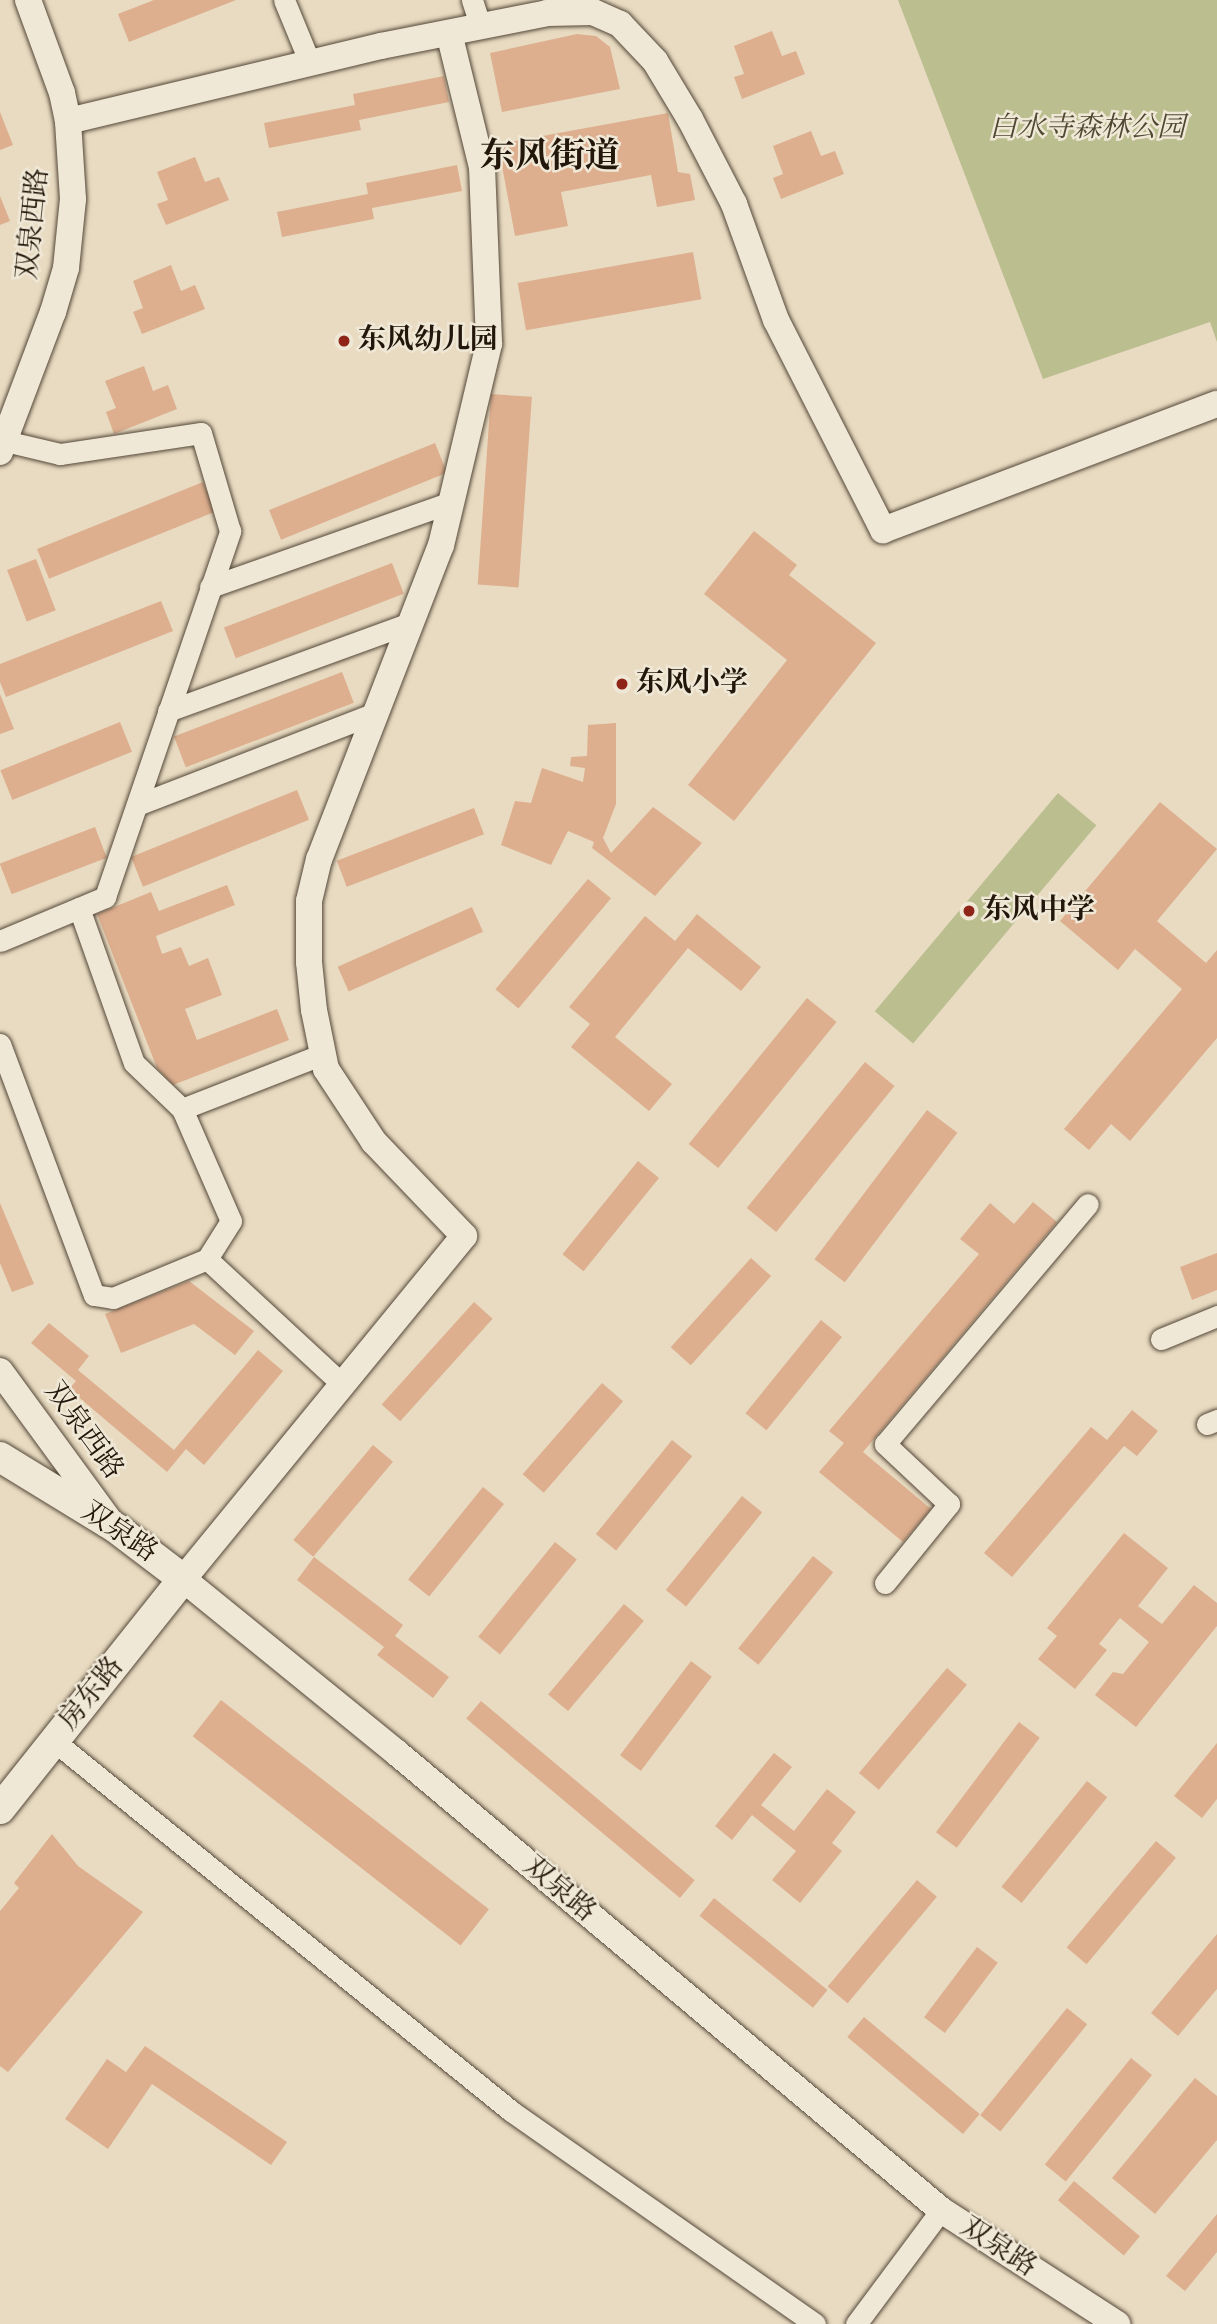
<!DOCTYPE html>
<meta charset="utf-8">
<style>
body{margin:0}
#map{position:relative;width:1217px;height:2324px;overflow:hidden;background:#e8dbc1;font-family:"Sorts Mill Goudy","Noto Serif SC",serif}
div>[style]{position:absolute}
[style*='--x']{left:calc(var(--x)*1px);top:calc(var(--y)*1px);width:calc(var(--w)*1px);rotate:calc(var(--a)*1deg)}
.green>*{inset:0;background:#bbbe8f;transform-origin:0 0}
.building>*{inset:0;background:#ddaf8f;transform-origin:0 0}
.roads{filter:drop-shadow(0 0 2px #544738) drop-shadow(0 0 2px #544738)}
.minor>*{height:21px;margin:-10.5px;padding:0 10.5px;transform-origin:10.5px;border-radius:10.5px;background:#f0e8d7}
.tertiary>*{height:26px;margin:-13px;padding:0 13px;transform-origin:13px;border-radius:13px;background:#f0e8d7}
.secondary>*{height:30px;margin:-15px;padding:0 15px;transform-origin:15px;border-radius:15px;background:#f0e8d7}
.dots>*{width:19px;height:19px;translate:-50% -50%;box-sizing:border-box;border:4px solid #f0e8d7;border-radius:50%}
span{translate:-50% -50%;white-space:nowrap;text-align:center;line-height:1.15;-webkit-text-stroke:5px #f0e8d7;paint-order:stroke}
.park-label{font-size:28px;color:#514832;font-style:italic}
.street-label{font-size:28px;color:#23160a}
.poi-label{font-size:28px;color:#23160a;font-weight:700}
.left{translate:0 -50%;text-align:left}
.district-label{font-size:35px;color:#23160a;font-weight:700}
</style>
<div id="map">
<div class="green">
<i style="clip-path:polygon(898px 0,1217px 0,1217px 342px,1210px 322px,1043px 379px)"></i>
<i style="left:1058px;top:793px;width:50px;height:285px;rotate:40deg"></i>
</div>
<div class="building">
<i style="clip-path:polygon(154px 0,236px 0,129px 42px,118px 14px)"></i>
<i style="clip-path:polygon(772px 31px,782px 56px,796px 51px,805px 74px,742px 99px,734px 77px,744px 74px,734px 46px)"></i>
<i style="clip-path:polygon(577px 34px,596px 36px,610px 47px,620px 89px,502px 112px,490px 53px)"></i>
<i style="clip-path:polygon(444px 76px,449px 102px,359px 120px,361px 130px,269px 148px,264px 123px,355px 105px,353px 94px)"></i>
<i style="clip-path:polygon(0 112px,13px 145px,0 150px)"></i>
<i style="clip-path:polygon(668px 113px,678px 172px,690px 174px,695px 200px,657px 207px,651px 175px,561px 192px,568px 226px,515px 236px,498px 144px)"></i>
<i style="clip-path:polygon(811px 131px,821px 156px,835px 151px,844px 174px,781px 199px,773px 178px,783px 174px,773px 146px)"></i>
<i style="clip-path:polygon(195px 157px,205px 182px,219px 177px,229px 200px,166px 225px,157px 204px,168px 200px,157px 172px)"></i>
<i style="clip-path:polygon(457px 165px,462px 191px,372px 208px,374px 219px,282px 237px,277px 212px,368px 194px,366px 183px)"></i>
<i style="clip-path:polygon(0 196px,10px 221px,0 225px)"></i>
<i style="left:693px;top:252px;width:48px;height:178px;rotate:80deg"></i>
<i style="clip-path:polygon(171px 265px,181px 291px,195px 285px,205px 309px,142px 334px,133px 312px,143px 308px,133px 281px)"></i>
<i style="clip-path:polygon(144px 366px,153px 391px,168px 385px,177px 409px,114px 434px,106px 412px,116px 408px,105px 381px)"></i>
<i style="left:491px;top:394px;width:41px;height:191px;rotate:4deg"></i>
<i style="left:435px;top:443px;width:32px;height:179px;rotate:68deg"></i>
<i style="left:203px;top:482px;width:32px;height:179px;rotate:68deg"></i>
<i style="clip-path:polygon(754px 531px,797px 565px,789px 575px,876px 643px,734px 821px,688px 785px,787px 660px,704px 594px)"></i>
<i style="left:36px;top:559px;width:55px;height:31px;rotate:69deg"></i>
<i style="left:392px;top:563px;width:33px;height:180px;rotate:69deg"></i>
<i style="clip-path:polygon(161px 601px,173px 631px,6px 697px,0 682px,0 664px)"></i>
<i style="left:342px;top:672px;width:33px;height:180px;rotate:69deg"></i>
<i style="clip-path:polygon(0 694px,14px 729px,0 734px)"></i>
<i style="left:120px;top:722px;width:32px;height:129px;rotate:68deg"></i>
<i style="clip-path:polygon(616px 723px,616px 804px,603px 838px,611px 853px,653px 807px,702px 843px,655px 896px,592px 848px,594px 842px,568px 831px,551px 865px,501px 845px,515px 801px,531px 803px,542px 768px,583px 782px,585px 768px,570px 766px,571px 757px,587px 756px,588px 725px)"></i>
<i style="left:297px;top:790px;width:32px;height:179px;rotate:68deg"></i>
<i style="clip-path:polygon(1160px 802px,1217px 849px,1157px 921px,1206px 963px,1217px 950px,1217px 1038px,1130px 1141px,1111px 1124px,1089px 1150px,1064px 1129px,1182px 989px,1135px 949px,1118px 970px,1060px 921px)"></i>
<i style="left:474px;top:808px;width:28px;height:147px;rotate:69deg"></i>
<i style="left:95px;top:827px;width:33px;height:102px;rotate:69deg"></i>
<i style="left:588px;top:879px;width:30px;height:144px;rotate:40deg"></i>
<i style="clip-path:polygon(227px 885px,235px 905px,156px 936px,162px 954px,181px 947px,189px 966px,208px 958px,222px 995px,185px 1009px,197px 1040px,277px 1009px,289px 1040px,173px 1085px,157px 1068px,97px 914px,151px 892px,159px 911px)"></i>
<i style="left:472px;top:907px;width:27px;height:147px;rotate:66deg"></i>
<i style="clip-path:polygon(697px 914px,761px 967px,741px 991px,688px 948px,615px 1037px,672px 1084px,649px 1111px,571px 1047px,590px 1024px,569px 1007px,645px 916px,675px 941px)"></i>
<i style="left:807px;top:998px;width:38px;height:188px;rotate:39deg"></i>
<i style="left:865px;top:1062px;width:38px;height:188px;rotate:39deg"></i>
<i style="left:927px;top:1110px;width:38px;height:187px;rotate:37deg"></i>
<i style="left:638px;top:1161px;width:27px;height:120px;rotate:39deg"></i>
<i style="clip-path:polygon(1033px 1202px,1057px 1222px,863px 1452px,931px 1509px,903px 1542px,819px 1472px,844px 1443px,829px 1431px,979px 1254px,960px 1239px,990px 1203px,1014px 1224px)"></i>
<i style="clip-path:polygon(0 1203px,34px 1284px,12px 1292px,0 1263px)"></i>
<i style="clip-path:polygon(1217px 1253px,1217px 1290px,1192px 1300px,1180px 1267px)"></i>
<i style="left:751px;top:1258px;width:27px;height:120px;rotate:42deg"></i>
<i style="clip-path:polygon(189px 1281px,254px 1331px,235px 1355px,194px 1324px,121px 1353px,105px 1314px)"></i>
<i style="left:474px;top:1302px;width:25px;height:138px;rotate:42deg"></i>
<i style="left:821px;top:1320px;width:27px;height:120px;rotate:39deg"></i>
<i style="clip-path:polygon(49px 1323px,89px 1356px,78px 1370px,174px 1450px,258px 1350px,283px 1371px,204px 1465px,186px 1449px,167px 1472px,69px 1389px,76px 1381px,31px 1343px)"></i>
<i style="left:602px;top:1383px;width:28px;height:121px;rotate:41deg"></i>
<i style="clip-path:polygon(1132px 1410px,1158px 1431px,1137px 1456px,1124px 1446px,1012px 1577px,984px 1553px,1091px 1427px,1107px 1440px)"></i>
<i style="left:672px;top:1440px;width:26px;height:121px;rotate:39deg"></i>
<i style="left:373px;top:1445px;width:26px;height:124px;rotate:40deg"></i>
<i style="left:483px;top:1487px;width:27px;height:119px;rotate:39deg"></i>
<i style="left:742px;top:1496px;width:26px;height:121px;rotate:39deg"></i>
<i style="clip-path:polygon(1124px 1533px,1168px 1568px,1138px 1606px,1162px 1624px,1194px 1585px,1217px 1603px,1217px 1626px,1136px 1727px,1095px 1695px,1113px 1672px,1123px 1674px,1149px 1642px,1120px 1618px,1099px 1644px,1107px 1650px,1075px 1689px,1038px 1659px,1057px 1636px,1047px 1628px)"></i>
<i style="left:555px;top:1542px;width:28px;height:122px;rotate:39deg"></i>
<i style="left:813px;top:1556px;width:26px;height:119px;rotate:39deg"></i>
<i style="clip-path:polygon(314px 1557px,403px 1625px,395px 1636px,449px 1677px,433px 1698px,377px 1655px,384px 1647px,297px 1580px)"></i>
<i style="left:624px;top:1604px;width:26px;height:118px;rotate:40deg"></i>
<i style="left:691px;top:1661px;width:26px;height:118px;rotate:37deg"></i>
<i style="left:947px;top:1668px;width:26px;height:137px;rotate:40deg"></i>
<i style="left:221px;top:1700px;width:340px;height:46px;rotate:38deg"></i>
<i style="left:481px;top:1701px;width:279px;height:23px;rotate:40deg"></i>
<i style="left:1019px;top:1722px;width:26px;height:138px;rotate:37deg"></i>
<i style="clip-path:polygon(1217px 1743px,1217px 1799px,1202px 1818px,1174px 1796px)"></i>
<i style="clip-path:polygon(774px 1753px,792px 1767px,761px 1805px,794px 1831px,827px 1789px,856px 1812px,832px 1843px,842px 1851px,800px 1903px,772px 1880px,796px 1851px,752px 1815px,732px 1840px,715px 1826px)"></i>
<i style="left:1087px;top:1781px;width:26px;height:136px;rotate:39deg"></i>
<i style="clip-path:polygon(52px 1834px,78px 1866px,143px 1912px,8px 2072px,0 2066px,0 1911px,19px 1888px,14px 1883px)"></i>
<i style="left:1156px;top:1841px;width:26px;height:139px;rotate:40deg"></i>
<i style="left:917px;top:1880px;width:26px;height:139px;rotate:40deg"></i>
<i style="left:714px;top:1898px;width:146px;height:23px;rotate:39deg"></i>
<i style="clip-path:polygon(1217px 1934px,1217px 1989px,1178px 2036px,1151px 2013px)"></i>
<i style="left:977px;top:1947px;width:26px;height:88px;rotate:37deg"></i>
<i style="left:1067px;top:2008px;width:26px;height:138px;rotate:39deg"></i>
<i style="left:864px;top:2017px;width:151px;height:26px;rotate:40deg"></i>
<i style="clip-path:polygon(145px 2046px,287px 2142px,271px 2165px,152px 2084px,108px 2149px,65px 2119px,107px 2059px,126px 2072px)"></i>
<i style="left:1131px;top:2058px;width:27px;height:137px;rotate:39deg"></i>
<i style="clip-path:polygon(1195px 2078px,1217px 2096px,1217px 2140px,1155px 2214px,1112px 2178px)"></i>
<i style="left:1074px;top:2181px;width:86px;height:25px;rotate:40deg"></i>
<i style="clip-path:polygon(1217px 2214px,1217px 2252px,1185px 2291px,1166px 2276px)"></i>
</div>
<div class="roads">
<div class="minor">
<i style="--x:284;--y:0;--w:68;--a:67.6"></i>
<i style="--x:472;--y:0;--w:28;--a:72"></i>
<i style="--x:210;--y:587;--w:256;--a:-19.4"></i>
<i style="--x:168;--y:711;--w:260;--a:-20"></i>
<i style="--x:137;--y:805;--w:258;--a:-21.1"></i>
<i style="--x:79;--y:908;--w:164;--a:70.5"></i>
<i style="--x:134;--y:1063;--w:66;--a:43.8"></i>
<i style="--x:0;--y:941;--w:114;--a:-22.7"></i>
<i style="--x:105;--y:897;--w:387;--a:-71.1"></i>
<i style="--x:230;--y:531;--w:102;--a:-106.5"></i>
<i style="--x:201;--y:433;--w:143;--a:171.5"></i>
<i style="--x:60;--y:454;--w:57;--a:-166.7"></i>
<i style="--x:0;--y:1044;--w:268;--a:69.5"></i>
<i style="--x:94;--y:1295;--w:19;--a:9"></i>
<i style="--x:113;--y:1298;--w:102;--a:-22.5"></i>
<i style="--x:207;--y:1259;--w:184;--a:42.8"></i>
<i style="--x:207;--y:1259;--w:45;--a:-57.7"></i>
<i style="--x:231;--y:1221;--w:122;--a:-113.6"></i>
<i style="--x:182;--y:1109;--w:151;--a:-21.3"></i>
<i style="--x:1161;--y:1339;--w:61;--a:-22.3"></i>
<i style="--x:1207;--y:1424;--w:11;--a:-22"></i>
<i style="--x:885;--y:1583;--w:102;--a:-51"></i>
<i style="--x:949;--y:1504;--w:88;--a:-136.8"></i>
<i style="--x:885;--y:1444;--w:314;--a:-49.8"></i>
<i style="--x:54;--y:1741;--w:588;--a:38.99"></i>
<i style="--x:511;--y:2111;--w:371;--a:35"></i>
<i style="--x:856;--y:2324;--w:142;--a:-53.3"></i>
</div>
<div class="tertiary">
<i style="--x:449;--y:33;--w:138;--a:76.2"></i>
<i style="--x:482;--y:167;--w:177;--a:87.7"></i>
<i style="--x:489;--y:344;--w:207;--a:103.4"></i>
<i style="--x:441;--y:545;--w:337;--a:111.2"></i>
<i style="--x:319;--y:859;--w:43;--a:103.4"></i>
<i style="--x:309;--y:901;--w:61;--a:90"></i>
<i style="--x:309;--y:962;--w:48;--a:84.1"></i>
<i style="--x:314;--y:1010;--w:60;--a:78.5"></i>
<i style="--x:326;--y:1069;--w:87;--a:56.7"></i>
<i style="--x:374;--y:1142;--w:130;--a:46.2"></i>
<i style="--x:464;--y:1236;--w:443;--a:129.3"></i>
<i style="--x:183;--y:1579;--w:276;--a:39.1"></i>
<i style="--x:397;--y:1753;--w:710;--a:40.03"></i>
<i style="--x:941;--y:2210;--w:210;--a:32.9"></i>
<i style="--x:68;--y:121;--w:322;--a:-13.5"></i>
<i style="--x:381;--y:46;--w:169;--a:-11.2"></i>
<i style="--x:547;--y:13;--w:46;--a:-1.2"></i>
<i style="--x:593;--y:12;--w:30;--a:24"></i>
<i style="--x:620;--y:24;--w:51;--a:46.6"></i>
<i style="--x:655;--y:61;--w:68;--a:58.9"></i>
<i style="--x:690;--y:119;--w:96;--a:62.6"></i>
<i style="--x:734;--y:204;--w:123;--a:70.1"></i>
<i style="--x:776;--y:320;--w:236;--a:63"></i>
<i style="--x:883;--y:530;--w:357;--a:-20.7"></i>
<i style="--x:0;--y:452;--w:150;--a:-69.3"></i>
<i style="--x:53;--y:312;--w:46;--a:-73.5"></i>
<i style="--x:66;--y:268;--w:69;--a:-84.2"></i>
<i style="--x:73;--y:199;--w:78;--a:-93.7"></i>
<i style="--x:68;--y:121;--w:29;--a:-102"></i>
<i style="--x:62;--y:93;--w:99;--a:-110.1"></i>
<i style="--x:0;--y:1371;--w:190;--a:53.8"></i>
</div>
<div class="secondary">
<i style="--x:0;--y:1457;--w:136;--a:31.5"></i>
<i style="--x:116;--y:1528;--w:84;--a:37.3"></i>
<i style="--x:183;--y:1579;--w:294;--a:128.5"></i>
</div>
</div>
<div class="dots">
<i style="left:344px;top:341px;background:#8f2418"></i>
<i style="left:622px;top:684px;background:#8f2418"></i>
<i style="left:969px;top:911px;background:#8f2418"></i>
</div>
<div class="park-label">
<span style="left:1087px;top:129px">白水寺森林公园</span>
</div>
<div class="street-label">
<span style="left:34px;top:224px;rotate:-84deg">双泉西路</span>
<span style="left:83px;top:1431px;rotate:54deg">双泉西路</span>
<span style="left:119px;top:1533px;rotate:34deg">双泉路</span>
<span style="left:92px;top:1694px;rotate:-51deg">房东路</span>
<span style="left:559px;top:1890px;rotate:40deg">双泉路</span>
<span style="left:998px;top:2248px;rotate:33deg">双泉路</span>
</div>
<div class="poi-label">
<span class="left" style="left:358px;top:341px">东风幼儿园</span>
<span class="left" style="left:636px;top:684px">东风小学</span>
<span class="left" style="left:983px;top:911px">东风中学</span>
</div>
<div class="district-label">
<span style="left:550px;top:159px">东风街道</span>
</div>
</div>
